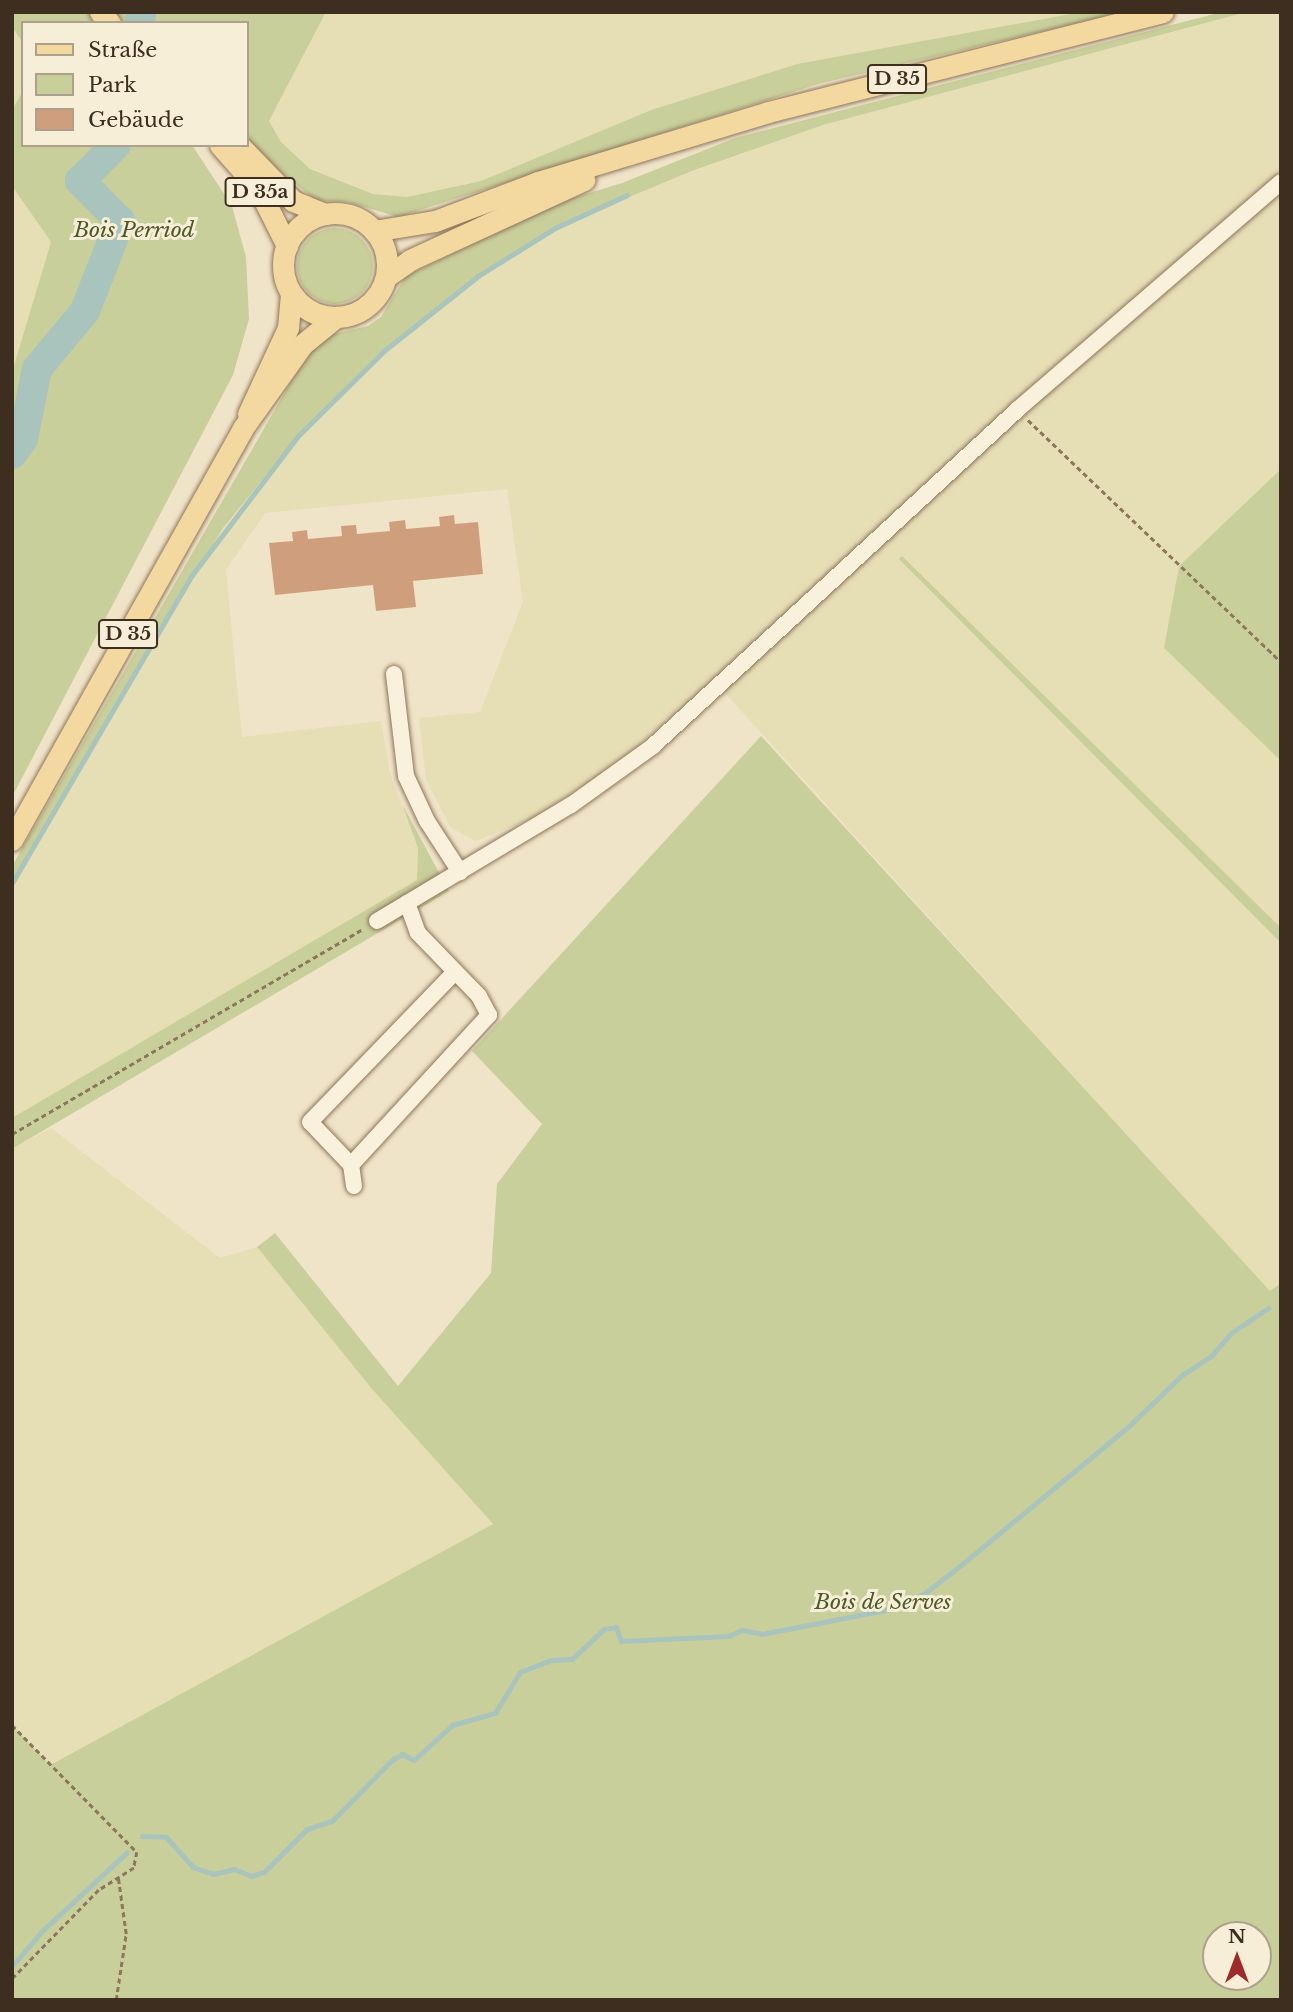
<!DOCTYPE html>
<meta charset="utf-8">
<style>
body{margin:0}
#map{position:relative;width:1293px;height:2012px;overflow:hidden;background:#f0e4c8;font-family:"Libre Baskerville",serif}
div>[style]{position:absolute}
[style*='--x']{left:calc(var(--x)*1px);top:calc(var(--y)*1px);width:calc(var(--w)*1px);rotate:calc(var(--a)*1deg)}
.farmland>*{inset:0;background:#e6deb5}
.green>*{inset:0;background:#c9cf9b}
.round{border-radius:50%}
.stream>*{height:5px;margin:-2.5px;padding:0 2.5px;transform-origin:2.5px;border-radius:2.5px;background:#a9c4bc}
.river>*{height:30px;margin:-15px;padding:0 15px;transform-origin:15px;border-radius:15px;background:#a9c4bc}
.building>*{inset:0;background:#cf9f7d}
.path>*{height:2.5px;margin-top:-1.25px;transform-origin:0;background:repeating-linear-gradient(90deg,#8d765c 0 5px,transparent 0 8.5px)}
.roads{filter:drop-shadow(0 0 2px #8d765c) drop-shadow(0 0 2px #8d765c)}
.minor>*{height:16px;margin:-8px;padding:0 8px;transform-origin:8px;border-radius:8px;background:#faf1dc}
.major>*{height:21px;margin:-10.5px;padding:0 10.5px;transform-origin:10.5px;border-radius:10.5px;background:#f3d9a0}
.major>.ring{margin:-10.5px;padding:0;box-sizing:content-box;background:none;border:21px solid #f3d9a0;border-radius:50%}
span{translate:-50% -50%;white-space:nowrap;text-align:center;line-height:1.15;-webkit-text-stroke:6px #f7eed8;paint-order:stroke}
.shield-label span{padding:2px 5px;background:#f7eed8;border:2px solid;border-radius:5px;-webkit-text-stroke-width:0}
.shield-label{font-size:19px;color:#3d2e20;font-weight:700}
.park-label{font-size:21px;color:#4d5a26;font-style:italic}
.frame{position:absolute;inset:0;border:14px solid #3d2e20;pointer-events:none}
.legend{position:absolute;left:21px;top:21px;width:228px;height:126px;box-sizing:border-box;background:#f7eed8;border:2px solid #ada18e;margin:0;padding:9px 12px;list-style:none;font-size:21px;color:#3d2e20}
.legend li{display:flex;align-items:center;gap:14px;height:35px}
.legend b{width:35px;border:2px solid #ada18e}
.north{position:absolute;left:1202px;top:1921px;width:70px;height:70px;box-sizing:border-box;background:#f7eed8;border:2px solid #ada18e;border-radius:50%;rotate:0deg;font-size:19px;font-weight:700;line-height:28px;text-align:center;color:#3d2e20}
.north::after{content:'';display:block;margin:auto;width:24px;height:32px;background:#9e2a2b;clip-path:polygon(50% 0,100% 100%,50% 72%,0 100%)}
</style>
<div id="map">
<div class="farmland">
<i style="clip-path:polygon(326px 12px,1081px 12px,797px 64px,651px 110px,481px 181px,407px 197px,373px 194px,309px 169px,281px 142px,269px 121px)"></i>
<i style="clip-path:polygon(1248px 12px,1281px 12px,1281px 469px,1179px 566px,1164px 648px,1281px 761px,1281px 1283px,1270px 1292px,713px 680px,622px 760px,534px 818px,476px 841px,451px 828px,426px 780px,419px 718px,480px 712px,523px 602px,507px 489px,265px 513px,226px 570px,242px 737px,381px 721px,390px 773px,418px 848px,417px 880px,12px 1118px,12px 883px,223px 528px,297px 437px,385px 350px,517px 249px,627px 195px,823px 125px)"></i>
<i style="clip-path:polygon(12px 27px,23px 43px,23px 90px,12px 110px)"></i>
<i style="clip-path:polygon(12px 186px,51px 242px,12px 372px)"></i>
<i style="clip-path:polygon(51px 1128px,220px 1258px,257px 1247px,372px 1389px,493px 1524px,49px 1765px,12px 1725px,12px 1149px)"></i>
</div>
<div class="green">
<i style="clip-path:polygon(12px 12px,326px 12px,269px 121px,281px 142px,310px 169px,373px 194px,407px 197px,481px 181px,651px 110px,797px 64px,1081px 12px,1124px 12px,818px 84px,398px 217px,348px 202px,317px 201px,247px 145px,247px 23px,23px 23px,23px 43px,12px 27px)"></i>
<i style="clip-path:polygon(1222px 12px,1247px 12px,823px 125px,692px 171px,554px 228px,478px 276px,385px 350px,336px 397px,297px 437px,223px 528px,12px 883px,12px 866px,292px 380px,315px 346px,329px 335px,368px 326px,381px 317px,406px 276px,563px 201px,622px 183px,735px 138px)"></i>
<i style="clip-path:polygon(23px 90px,23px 145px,192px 145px,232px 206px,246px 257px,249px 319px,233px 375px,12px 797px,12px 372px,51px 242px,12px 186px,12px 110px)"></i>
<i class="round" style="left:297px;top:228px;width:76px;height:76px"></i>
<i style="clip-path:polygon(1281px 469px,1281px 761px,1164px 648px,1179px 566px)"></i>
<i style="clip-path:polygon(902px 556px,1281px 928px,1281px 943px,899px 559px)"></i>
<i style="clip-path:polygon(evenodd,761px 736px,1270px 1291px,1281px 1283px,1281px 2000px,12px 2000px,12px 1725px,50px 1765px,493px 1524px,372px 1389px,257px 1247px,275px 1233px,398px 1386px,491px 1273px,497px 1184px,542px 1124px,472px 1051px,761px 736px,1216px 1935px,1258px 1935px,1258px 1977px,1216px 1977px,1216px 1935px)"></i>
<i style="clip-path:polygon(402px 804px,449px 891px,12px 1149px,12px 1118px,417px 880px,418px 848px)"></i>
</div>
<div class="stream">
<i style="--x:12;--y:883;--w:357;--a:-59.7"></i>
<i style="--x:192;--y:575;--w:173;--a:-52.7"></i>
<i style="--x:297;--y:437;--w:124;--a:-44.7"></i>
<i style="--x:385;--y:350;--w:119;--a:-38.5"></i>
<i style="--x:478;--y:276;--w:91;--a:-31.9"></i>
<i style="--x:555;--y:228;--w:79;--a:-24.6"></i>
<i style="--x:142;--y:1836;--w:24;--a:2"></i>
<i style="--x:166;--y:1837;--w:40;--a:48"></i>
<i style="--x:193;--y:1867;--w:21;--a:19"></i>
<i style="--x:213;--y:1874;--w:22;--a:-13"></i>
<i style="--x:234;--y:1869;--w:18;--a:22"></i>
<i style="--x:251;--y:1876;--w:14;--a:-17"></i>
<i style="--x:264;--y:1872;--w:61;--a:-45"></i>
<i style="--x:307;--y:1829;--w:26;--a:-18"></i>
<i style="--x:332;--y:1821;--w:86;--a:-45.5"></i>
<i style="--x:392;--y:1760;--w:12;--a:-31"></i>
<i style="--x:402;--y:1754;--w:13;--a:27"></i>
<i style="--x:414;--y:1760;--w:52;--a:-42.6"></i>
<i style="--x:452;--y:1725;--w:45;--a:-15.6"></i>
<i style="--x:495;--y:1713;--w:48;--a:-58.6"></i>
<i style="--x:520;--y:1672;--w:33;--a:-21"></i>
<i style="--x:551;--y:1660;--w:21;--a:-3"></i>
<i style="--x:572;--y:1659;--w:44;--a:-43.2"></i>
<i style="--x:604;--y:1629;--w:12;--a:-9"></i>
<i style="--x:616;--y:1627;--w:15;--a:70"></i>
<i style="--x:621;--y:1641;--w:108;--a:-2.7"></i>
<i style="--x:729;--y:1636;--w:14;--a:-25"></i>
<i style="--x:742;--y:1630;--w:20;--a:11"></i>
<i style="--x:762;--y:1634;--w:136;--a:-11"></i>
<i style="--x:896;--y:1608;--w:33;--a:-27"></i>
<i style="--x:925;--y:1593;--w:46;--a:-37.9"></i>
<i style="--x:961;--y:1565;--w:218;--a:-39.6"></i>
<i style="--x:1129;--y:1426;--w:74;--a:-43.9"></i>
<i style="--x:1182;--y:1375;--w:35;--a:-33"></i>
<i style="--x:1211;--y:1356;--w:30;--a:-49"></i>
<i style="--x:1231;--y:1333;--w:45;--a:-34"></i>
<i style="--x:12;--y:1966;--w:45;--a:-49.5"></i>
<i style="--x:41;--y:1932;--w:117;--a:-42.9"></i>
</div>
<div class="river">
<i style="--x:140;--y:23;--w:11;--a:-85"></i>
<i style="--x:12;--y:454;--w:19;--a:-54"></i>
<i style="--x:23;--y:439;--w:71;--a:-78.7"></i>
<i style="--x:37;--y:369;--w:75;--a:-50.4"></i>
<i style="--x:85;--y:311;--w:97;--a:-68.7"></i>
<i style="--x:120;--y:221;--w:57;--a:-135"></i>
<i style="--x:80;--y:181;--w:51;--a:-45"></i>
</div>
<div class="building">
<i style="clip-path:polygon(454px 515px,455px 524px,478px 522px,483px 574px,413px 581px,416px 607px,376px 611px,373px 585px,275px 595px,269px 543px,293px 541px,292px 532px,307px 530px,308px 539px,342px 536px,341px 526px,356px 525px,357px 534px,390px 531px,389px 522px,405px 520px,406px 529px,440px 526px,439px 517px)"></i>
</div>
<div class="path">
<i style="--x:1028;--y:420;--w:350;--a:43.7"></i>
<i style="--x:12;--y:1134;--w:406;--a:-30.3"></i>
<i style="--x:12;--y:1725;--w:178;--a:45.5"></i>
<i style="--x:137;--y:1852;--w:16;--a:101"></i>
<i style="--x:134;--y:1868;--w:41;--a:147.8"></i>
<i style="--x:99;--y:1890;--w:124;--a:134.3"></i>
<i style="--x:116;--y:2000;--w:67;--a:-81.4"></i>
<i style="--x:126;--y:1934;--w:58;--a:-98"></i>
</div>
<div class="roads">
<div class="minor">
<i style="--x:394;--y:674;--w:103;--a:83.3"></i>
<i style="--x:406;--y:776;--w:50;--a:65"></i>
<i style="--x:427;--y:821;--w:61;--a:57.1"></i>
<i style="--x:377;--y:921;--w:226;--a:-30.9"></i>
<i style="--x:571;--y:805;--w:101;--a:-35.7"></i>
<i style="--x:653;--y:746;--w:497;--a:-42.7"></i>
<i style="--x:1018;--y:409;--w:347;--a:-40.8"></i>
<i style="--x:351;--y:1165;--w:59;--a:-133.6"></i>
<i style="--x:310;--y:1122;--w:207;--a:-46"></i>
<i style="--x:354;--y:1186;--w:21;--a:-98"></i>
<i style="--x:351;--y:1165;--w:204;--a:-47.4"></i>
<i style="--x:489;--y:1015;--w:21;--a:-118"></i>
<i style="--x:479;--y:996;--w:88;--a:-134.1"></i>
<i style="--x:418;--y:933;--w:32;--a:-110"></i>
</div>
<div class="major">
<i style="--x:100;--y:12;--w:15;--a:48"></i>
<i style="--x:220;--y:145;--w:57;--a:48.5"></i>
<i style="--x:258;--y:188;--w:65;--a:63.4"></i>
<i style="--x:239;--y:145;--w:78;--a:46"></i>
<i style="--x:293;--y:201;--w:35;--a:22"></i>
<i class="ring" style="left:283px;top:213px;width:83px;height:83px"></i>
<i style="--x:374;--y:231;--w:62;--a:-9.3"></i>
<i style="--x:435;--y:221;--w:110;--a:-20.7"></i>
<i style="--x:538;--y:182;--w:240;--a:-16.9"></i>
<i style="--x:768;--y:112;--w:407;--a:-14.2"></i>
<i style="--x:386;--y:277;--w:29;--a:-35"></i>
<i style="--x:410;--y:260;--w:192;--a:-24.7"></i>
<i style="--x:248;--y:414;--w:95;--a:-65.1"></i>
<i style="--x:288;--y:328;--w:35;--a:-85"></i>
<i style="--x:12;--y:840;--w:472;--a:-60.7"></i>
<i style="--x:243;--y:428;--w:103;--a:-54.5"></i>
<i style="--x:303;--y:344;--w:43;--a:-39.3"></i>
</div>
</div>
<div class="shield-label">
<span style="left:897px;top:79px">D 35</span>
<span style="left:260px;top:192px">D 35a</span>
<span style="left:128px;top:634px">D 35</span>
</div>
<div class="park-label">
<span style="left:134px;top:230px">Bois Perriod</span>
<span style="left:883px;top:1602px">Bois de Serves</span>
</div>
<div class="frame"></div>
<ul class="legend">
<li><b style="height:9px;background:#f3d9a0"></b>Straße</li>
<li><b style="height:19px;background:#c9cf9b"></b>Park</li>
<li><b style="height:19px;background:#cf9f7d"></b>Gebäude</li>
</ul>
<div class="north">N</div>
</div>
